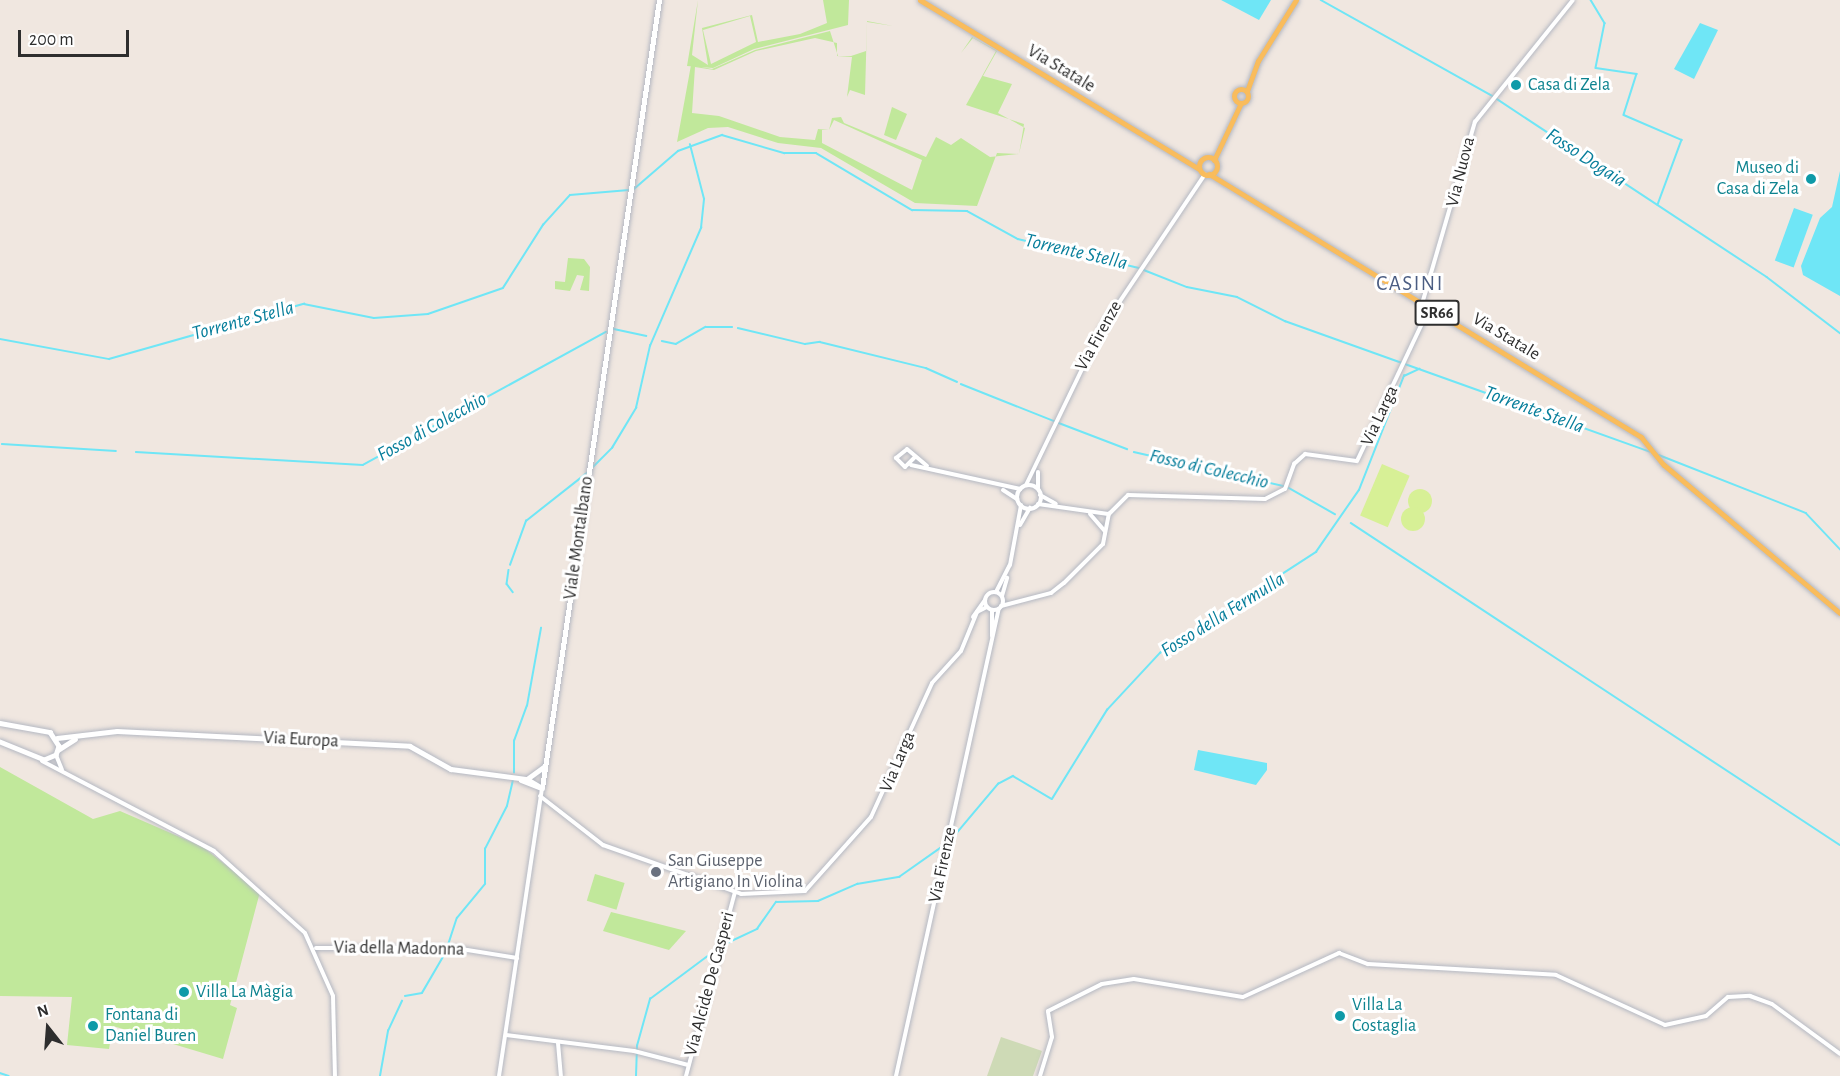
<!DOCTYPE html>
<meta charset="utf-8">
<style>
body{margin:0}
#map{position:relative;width:1840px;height:1076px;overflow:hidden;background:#f0e7e0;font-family:"Alegreya Sans",sans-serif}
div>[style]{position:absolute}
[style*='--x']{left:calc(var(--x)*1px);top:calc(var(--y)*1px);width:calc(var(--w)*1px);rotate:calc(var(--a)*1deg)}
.green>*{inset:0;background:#c1e89b;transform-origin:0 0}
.cemetery>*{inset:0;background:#cedab6}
.pitch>*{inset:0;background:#d7f096;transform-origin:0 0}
.round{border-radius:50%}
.water>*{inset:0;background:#6fe6f6;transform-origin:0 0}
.stream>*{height:1.5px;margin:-0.75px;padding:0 0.75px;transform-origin:0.75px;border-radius:0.75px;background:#6fe6f6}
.roads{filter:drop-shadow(0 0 2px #b4b8c2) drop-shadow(0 0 2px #b4b8c2)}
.tertiary>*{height:4px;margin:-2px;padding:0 2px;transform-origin:2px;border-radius:2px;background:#fff}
.tertiary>.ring{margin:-2px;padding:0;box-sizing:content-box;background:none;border:4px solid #fff;border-radius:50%}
.secondary>*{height:4.5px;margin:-2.25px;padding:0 2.25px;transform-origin:2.25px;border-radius:2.25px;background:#fff}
.primary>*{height:5px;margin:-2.5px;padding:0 2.5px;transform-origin:2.5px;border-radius:2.5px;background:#f9bc5c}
.primary>.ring{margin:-2.5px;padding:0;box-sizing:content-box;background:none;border:5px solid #f9bc5c;border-radius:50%}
.dots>*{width:16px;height:16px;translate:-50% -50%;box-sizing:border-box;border:3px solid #fff;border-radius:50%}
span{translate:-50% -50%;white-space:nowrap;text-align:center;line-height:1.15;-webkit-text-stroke:6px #fff;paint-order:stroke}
.shield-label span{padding:2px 4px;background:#fff;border:2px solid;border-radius:4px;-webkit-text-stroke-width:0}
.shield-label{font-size:16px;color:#2e2e2e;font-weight:700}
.street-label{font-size:18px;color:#2e2e2e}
.culture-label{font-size:18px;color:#0d838f}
.left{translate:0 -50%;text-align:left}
.right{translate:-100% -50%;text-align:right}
.worship-label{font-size:18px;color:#5b616d}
.water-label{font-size:20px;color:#077e9b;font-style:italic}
.quarter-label{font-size:21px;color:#4b5d82;letter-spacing:1.5px}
.north{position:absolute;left:18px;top:998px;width:60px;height:60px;-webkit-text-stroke:4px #fff;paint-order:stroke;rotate:343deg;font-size:16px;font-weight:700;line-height:24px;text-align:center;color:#2e2e2e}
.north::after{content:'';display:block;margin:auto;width:21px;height:27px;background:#2e2e2e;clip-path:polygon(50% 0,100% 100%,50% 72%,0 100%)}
.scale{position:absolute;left:18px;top:30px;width:111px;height:27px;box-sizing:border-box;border:3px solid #2e2e2e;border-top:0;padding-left:8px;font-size:18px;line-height:21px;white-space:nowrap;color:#2e2e2e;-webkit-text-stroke:4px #fff;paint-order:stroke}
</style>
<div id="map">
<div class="green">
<i style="clip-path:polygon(evenodd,698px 0,692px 55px,708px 65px,702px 28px,752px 15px,758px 42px,800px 34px,827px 23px,823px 0,849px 0,848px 25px,754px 49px,713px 68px,687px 66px,698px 0,750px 16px,756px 42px,711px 64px,703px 30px,750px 16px)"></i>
<i style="clip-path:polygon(evenodd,867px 21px,893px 26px,944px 51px,948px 45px,961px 53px,972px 37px,997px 51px,983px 76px,1012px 84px,998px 113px,1025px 128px,1019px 154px,997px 153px,977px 206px,915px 203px,821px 148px,778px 143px,728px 127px,708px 128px,677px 142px,691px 65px,712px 69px,755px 50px,830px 31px,838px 56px,851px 56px,866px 51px,867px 21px,867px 22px,893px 26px,944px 51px,948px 45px,961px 53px,973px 38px,996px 51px,966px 105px,1024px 124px,1019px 154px,990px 157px,961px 138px,951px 145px,936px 137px,926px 157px,844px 123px,841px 117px,832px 118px,829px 130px,818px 129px,815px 140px,780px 137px,719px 116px,692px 113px,695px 67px,714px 70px,756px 51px,815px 38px,837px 43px,837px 56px,852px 57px,847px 97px,850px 90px,865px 95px,867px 22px,867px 21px,834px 120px,922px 160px,912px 190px,822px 143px,822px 130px,829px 130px,834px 120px)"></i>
<i style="clip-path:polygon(892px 107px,907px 114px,896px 140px,884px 135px)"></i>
<i style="clip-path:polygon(568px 258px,584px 259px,590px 267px,589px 291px,580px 290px,584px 276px,577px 275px,570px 291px,555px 289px,555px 281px,565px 282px)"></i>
<i style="clip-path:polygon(0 767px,93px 819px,120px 811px,203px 847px,260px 892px,230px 1005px,237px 1008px,223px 1059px,113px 1026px,109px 1049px,67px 1045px,72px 997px,0 996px)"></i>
<i style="left:595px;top:874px;width:31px;height:28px;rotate:17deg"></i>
<i style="clip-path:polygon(611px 912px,619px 914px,686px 931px,669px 950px,603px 931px)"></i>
</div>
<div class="cemetery">
<i style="clip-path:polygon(1001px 1037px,1042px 1051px,1033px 1076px,987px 1076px)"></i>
</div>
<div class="pitch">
<i style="left:1382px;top:464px;width:30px;height:56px;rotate:23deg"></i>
<i class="round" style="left:1408px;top:489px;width:24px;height:24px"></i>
<i class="round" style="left:1401px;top:507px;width:24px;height:24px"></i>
</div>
<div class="water">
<i style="clip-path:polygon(1221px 0,1271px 0,1259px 20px)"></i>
<i style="clip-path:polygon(1700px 23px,1718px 30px,1694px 79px,1674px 69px)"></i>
<i style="clip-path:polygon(1840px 171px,1840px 296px,1803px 275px,1801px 266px,1820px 218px,1832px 207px)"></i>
<i style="left:1794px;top:208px;width:20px;height:56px;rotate:20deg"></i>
<i style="clip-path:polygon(1198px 750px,1267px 763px,1267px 770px,1256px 785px,1194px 770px)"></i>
</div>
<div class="stream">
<i style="--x:1321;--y:0;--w:197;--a:29.2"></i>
<i style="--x:1591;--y:0;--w:27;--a:59"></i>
<i style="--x:1605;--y:23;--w:46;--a:101.3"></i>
<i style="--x:1596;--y:68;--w:41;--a:8.3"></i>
<i style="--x:1637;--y:74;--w:43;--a:107.6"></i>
<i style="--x:1624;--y:115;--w:63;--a:23.3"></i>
<i style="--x:1682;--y:140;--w:69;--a:110.3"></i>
<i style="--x:1497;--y:99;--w:323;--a:33.4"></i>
<i style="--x:1767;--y:277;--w:92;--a:37.5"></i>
<i style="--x:634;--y:189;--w:58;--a:-40.8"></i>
<i style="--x:678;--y:151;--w:47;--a:-20"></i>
<i style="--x:722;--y:135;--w:65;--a:16.2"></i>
<i style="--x:784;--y:153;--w:32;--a:0"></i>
<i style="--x:816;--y:153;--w:112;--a:30.7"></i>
<i style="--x:912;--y:210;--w:55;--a:1"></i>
<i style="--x:967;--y:211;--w:58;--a:28.8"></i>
<i style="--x:1018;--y:239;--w:124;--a:13.5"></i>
<i style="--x:1144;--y:270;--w:46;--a:21.6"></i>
<i style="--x:1187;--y:287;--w:51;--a:11.3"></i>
<i style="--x:1237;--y:297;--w:54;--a:26.6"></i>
<i style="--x:1285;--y:321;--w:387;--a:19.7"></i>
<i style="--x:738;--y:328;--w:69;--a:13.4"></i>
<i style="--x:805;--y:344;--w:15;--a:-8"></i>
<i style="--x:820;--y:342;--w:109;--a:13.8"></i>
<i style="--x:926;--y:368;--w:34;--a:24"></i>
<i style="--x:614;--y:329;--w:33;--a:12"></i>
<i style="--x:0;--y:339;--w:111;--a:10.4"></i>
<i style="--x:109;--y:359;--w:203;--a:-15.8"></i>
<i style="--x:304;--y:304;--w:71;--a:11.3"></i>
<i style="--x:374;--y:318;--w:54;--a:-4.2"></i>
<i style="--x:428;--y:314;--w:79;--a:-19.1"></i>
<i style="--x:503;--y:288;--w:75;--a:-57.6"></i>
<i style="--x:543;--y:225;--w:40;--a:-48"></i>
<i style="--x:570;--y:195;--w:59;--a:-4.8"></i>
<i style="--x:662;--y:341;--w:14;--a:12"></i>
<i style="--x:676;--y:344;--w:34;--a:-30"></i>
<i style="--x:706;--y:327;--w:26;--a:0"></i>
<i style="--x:961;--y:384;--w:100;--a:21.7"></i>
<i style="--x:1059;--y:423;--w:73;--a:20.9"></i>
<i style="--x:2;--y:444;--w:114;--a:3.5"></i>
<i style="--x:136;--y:452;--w:227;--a:3.3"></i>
<i style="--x:363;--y:465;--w:277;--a:-28.7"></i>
<i style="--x:1134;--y:452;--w:154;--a:12.8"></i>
<i style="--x:1659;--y:455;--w:158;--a:21.5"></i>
<i style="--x:1806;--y:513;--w:50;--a:46.6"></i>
<i style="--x:591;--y:469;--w:30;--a:-45"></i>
<i style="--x:612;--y:448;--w:47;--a:-59"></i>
<i style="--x:636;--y:408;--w:64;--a:-77.3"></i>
<i style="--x:650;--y:346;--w:129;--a:-66.6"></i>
<i style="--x:701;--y:228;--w:29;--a:-84"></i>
<i style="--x:704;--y:199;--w:56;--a:-104.5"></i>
<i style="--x:1289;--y:488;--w:53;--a:29.5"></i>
<i style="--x:1351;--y:523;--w:585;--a:33.36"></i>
<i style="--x:510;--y:565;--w:47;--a:-70"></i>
<i style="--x:526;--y:521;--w:78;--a:-38.2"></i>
<i style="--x:509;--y:570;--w:14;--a:98"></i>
<i style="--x:507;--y:584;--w:10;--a:53"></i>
<i style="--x:514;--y:773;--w:32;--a:-90"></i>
<i style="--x:514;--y:741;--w:37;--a:-70"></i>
<i style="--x:527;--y:706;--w:79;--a:-79.8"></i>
<i style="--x:950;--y:841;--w:75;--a:-49.9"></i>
<i style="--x:998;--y:784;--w:17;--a:-28"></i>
<i style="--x:1013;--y:776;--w:45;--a:30.5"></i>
<i style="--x:1052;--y:799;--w:105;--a:-58.3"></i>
<i style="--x:1107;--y:710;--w:78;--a:-47.1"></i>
<i style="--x:1160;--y:653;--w:186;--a:-32.9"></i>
<i style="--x:1316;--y:552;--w:75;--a:-55.3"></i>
<i style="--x:1359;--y:490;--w:123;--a:-68.5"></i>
<i style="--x:1404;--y:376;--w:17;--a:-25"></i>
<i style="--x:448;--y:945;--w:28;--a:-72"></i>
<i style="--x:457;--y:918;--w:44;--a:-50.5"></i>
<i style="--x:485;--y:884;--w:35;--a:-90"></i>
<i style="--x:485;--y:849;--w:48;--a:-62.9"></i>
<i style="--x:507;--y:806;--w:27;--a:-77"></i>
<i style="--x:723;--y:945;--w:38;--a:-25"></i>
<i style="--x:757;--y:929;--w:33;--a:-55"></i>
<i style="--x:776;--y:902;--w:42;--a:-1.4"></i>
<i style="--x:818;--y:901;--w:43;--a:-23.6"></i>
<i style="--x:857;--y:884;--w:43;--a:-9.5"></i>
<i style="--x:899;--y:877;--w:57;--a:-35.1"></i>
<i style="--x:405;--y:996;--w:17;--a:-10"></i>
<i style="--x:422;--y:993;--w:50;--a:-59.8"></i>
<i style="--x:0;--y:1073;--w:9;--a:18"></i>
<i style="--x:380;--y:1076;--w:46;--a:-79.9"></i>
<i style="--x:388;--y:1031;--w:33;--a:-65"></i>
<i style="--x:636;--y:1076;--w:30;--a:-88"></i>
<i style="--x:637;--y:1046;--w:49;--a:-74.5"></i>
<i style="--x:650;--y:999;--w:79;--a:-36.7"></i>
</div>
<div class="roads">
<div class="tertiary">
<i style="--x:1422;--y:304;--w:190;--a:-73.8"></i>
<i style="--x:1475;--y:122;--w:156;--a:-51.2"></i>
<i style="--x:915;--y:457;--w:14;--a:135"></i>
<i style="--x:905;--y:467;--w:13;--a:-135"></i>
<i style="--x:896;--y:458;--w:14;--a:-39"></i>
<i style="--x:907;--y:449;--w:26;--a:40"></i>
<i style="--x:911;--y:465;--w:112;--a:12.4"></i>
<i style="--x:1026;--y:485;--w:174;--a:-64.2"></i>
<i style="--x:1102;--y:328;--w:185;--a:-56.2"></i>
<i class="ring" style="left:1017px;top:485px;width:20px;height:20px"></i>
<i style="--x:1038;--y:488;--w:16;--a:-90"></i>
<i style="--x:1003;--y:490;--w:17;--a:33"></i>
<i style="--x:1040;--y:495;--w:18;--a:29"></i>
<i style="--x:1038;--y:504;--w:71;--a:8.1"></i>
<i style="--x:1090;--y:514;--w:23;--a:49"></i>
<i style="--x:1020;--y:525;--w:20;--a:-60"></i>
<i style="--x:996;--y:592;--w:30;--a:-63"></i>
<i style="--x:1010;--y:565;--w:61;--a:-79.6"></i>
<i class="ring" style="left:985px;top:592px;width:14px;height:14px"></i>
<i style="--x:1002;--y:596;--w:19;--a:-74"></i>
<i style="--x:1001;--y:606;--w:52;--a:-14.6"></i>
<i style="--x:1051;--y:593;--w:16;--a:-38"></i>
<i style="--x:1064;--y:583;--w:55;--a:-45"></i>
<i style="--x:1103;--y:544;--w:31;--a:-79"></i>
<i style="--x:1109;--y:514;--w:27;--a:-45"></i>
<i style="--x:1128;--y:495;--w:137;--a:1.7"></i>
<i style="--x:1265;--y:499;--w:22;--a:-27"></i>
<i style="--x:1285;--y:489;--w:27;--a:-70"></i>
<i style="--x:1294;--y:464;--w:15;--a:-42"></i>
<i style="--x:1305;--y:454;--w:52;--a:7.7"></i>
<i style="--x:1357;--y:461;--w:168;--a:-64.7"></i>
<i style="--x:992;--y:610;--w:26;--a:90"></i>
<i style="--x:973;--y:617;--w:21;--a:-55"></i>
<i style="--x:56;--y:755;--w:16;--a:68"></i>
<i style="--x:42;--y:761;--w:194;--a:27.6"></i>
<i style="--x:214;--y:851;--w:122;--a:42"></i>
<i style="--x:305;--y:933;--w:69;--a:66"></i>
<i style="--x:333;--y:996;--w:80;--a:88.6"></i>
<i style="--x:540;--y:796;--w:80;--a:37.9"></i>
<i style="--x:603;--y:845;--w:146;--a:19.5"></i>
<i style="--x:741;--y:894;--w:64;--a:-2.7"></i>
<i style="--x:805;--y:891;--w:99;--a:-48.3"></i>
<i style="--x:871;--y:817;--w:147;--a:-65.5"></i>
<i style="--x:932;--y:683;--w:43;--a:-47.8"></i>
<i style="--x:961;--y:651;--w:42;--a:-67.7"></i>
<i style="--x:977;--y:612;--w:11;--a:-27"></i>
<i style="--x:316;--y:948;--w:139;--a:0"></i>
<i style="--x:455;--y:948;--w:63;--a:9.2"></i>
<i style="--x:506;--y:1035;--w:129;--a:7.1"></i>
<i style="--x:634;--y:1051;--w:56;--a:14.5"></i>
<i style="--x:558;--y:1043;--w:33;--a:85"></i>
<i style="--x:499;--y:1076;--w:291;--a:-81.5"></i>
<i style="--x:686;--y:1076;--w:190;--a:-75.1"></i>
<i style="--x:896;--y:1076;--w:478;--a:-77.6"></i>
<i style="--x:1040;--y:1076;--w:41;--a:-72.9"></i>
<i style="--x:1052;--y:1037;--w:26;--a:-99"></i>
<i style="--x:1048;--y:1011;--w:60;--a:-26.6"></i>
<i style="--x:1102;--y:984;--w:32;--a:-9"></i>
<i style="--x:1134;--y:979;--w:110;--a:9.4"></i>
<i style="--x:1243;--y:997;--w:106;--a:-24.6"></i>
<i style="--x:1339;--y:953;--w:31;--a:21"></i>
<i style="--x:1368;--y:964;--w:188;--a:3.3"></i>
<i style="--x:1556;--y:975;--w:120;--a:24.6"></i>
<i style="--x:1665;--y:1025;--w:42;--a:-12.4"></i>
<i style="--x:1706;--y:1016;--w:29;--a:-41"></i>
<i style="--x:1728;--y:997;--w:22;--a:-3"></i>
<i style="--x:1750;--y:996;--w:23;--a:20"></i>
<i style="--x:1772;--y:1004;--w:84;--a:36.3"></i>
</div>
<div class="secondary">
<i style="--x:0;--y:723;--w:51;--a:10.2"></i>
<i style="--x:50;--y:732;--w:17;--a:57"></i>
<i style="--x:59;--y:746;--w:9;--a:108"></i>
<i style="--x:56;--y:755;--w:13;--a:157"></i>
<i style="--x:44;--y:760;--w:48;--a:-157.8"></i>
<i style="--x:57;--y:738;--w:60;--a:-6.7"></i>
<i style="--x:117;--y:731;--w:293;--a:2.9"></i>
<i style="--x:410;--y:746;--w:47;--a:29.3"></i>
<i style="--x:451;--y:769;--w:77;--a:7.5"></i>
<i style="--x:527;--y:779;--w:22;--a:-36"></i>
<i style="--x:58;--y:750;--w:20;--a:-33"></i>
<i style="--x:527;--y:779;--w:17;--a:31"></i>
<i style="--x:521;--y:780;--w:22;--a:21"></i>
<i style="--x:542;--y:788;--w:797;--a:-81.55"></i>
</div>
<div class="primary">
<i style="--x:920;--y:0;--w:326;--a:31.2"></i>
<i class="ring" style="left:1234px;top:89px;width:9px;height:9px"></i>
<i style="--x:1247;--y:91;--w:32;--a:-70"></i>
<i style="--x:1258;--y:61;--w:72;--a:-58.1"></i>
<i class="ring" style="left:1199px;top:157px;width:13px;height:13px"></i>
<i style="--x:1214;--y:160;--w:63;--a:-64.7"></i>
<i style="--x:1209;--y:174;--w:506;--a:31.33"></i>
<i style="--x:1641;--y:437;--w:36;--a:51"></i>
<i style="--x:1664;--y:465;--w:230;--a:40.1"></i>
</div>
</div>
<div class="dots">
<i style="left:1516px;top:85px;background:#0f9aa8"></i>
<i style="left:1811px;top:179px;background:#0f9aa8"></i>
<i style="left:656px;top:872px;background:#6b7280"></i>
<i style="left:184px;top:992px;background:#0f9aa8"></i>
<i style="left:1340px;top:1016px;background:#0f9aa8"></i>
<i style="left:93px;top:1026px;background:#0f9aa8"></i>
</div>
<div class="shield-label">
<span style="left:1437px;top:313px">SR66</span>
</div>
<div class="street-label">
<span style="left:1061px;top:69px;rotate:31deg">Via Statale</span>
<span style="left:1461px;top:172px;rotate:-76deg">Via Nuova</span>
<span style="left:1099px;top:336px;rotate:-61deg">Via Firenze</span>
<span style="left:1506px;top:337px;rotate:31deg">Via Statale</span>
<span style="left:1380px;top:416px;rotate:-65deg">Via Larga</span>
<span style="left:579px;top:538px;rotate:-82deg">Viale Montalbano</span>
<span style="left:301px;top:740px;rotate:3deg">Via Europa</span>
<span style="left:898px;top:762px;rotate:-67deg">Via Larga</span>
<span style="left:943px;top:865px;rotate:-78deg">Via Firenze</span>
<span style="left:399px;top:949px;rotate:1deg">Via della Madonna</span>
<span style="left:710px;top:984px;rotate:-75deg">Via Alcide De Gasperi</span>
</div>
<div class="culture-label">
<span class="left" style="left:1528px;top:85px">Casa di Zela</span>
<span class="right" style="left:1799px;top:179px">Museo di<br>Casa di Zela</span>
<span class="left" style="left:196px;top:992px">Villa La Màgia</span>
<span class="left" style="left:1352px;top:1016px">Villa La<br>Costaglia</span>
<span class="left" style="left:105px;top:1026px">Fontana di<br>Daniel Buren</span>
</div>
<div class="worship-label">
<span class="left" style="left:668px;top:872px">San Giuseppe<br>Artigiano In Violina</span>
</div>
<div class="water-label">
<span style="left:1586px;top:158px;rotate:33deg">Fosso Dogaia</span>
<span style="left:1076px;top:252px;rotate:13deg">Torrente Stella</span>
<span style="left:243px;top:321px;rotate:-15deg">Torrente Stella</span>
<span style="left:1534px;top:410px;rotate:20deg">Torrente Stella</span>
<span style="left:432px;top:427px;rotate:-29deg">Fosso di Colecchio</span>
<span style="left:1209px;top:469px;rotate:13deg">Fosso di Colecchio</span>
<span style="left:1223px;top:615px;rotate:-32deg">Fosso della Fermulla</span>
</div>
<div class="quarter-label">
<span style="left:1410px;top:284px">CASINI</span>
</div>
<div class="north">N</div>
<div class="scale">200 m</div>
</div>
